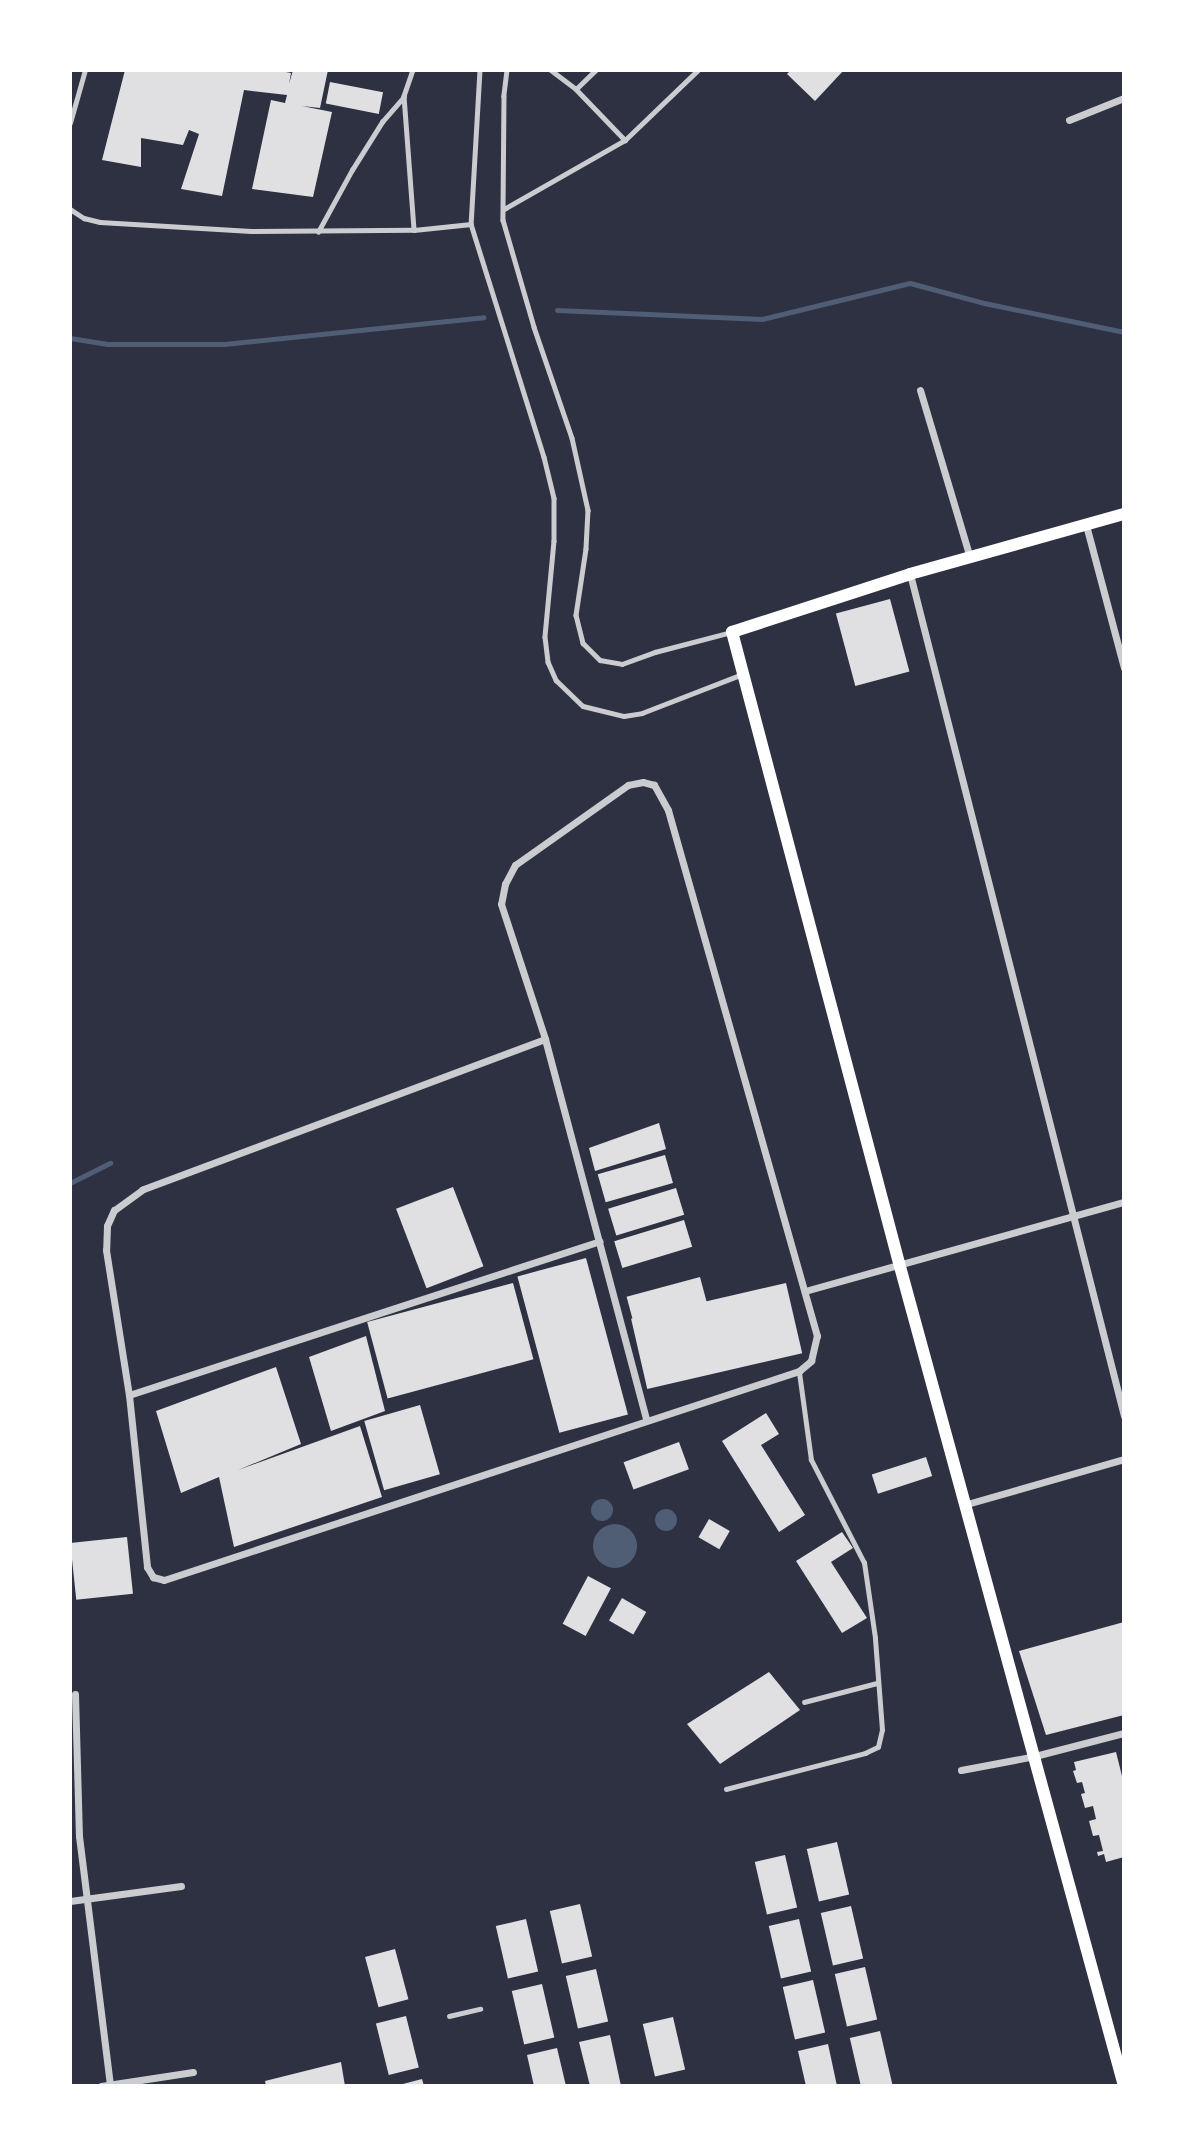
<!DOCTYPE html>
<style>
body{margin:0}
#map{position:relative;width:1194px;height:2156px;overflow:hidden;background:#2d3142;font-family:Cabin,sans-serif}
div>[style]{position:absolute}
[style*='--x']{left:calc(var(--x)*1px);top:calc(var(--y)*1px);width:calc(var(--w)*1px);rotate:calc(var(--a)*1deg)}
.water>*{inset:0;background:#4f5d75}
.round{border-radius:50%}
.stream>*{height:5px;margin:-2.5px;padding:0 2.5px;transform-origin:2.5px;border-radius:2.5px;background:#4f5d75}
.building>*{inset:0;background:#e0e0e3;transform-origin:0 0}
.service>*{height:4.5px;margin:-2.25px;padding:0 2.25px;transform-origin:2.25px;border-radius:2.25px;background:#caccd0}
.minor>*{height:7px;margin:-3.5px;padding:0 3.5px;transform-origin:3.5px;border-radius:3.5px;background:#caccd0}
.secondary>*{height:12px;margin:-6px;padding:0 6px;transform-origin:6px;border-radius:6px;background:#fff}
span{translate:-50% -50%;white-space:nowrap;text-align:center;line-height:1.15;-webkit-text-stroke:7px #fff;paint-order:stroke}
.frame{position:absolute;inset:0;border:72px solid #fff;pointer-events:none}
</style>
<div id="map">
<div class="water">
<i class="round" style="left:591px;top:1499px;width:22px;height:22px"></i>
<i class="round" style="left:655px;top:1509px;width:22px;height:22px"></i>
<i class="round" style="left:593px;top:1524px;width:44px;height:44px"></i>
</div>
<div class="stream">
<i style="--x:557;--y:310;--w:205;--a:2.5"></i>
<i style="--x:762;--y:319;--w:152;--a:-13.7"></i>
<i style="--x:910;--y:283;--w:77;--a:15.1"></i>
<i style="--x:984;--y:303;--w:143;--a:11.7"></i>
<i style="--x:70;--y:338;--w:38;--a:9"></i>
<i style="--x:108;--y:344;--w:116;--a:0"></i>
<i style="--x:224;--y:344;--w:261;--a:-5.9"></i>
<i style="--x:70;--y:1183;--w:45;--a:-26.6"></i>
</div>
<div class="building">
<i style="clip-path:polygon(125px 70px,276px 70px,291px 73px,289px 84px,293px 70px,328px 70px,320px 108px,302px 106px,332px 112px,313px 197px,252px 189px,271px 100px,285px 103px,287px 95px,244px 90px,222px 196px,181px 189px,199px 134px,189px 130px,183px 145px,141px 138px,141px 167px,102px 160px)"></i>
<i style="clip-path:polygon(791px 70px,844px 70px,815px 101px,787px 74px)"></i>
<i style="left:330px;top:82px;width:54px;height:22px;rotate:11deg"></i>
<i style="left:890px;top:599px;width:75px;height:56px;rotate:75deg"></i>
<i style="clip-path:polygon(659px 1123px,666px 1149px,595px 1171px,589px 1148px)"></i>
<i style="left:665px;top:1155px;width:29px;height:70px;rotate:74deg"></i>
<i style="left:453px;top:1187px;width:85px;height:61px;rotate:69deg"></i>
<i style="left:676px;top:1188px;width:28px;height:71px;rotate:73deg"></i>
<i style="left:684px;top:1220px;width:28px;height:73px;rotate:73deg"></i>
<i style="left:586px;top:1258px;width:162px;height:71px;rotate:75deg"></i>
<i style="left:700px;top:1277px;width:30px;height:76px;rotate:75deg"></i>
<i style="left:513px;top:1283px;width:79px;height:151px;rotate:75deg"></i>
<i style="left:786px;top:1283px;width:72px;height:159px;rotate:77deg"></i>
<i style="clip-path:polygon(366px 1336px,385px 1411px,331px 1431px,309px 1357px)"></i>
<i style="clip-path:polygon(276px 1367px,301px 1444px,238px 1470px,360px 1426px,382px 1497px,234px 1547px,219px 1477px,181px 1493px,156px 1411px)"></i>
<i style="left:420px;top:1405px;width:72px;height:58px;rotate:74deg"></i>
<i style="clip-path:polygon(766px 1413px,779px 1434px,761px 1445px,805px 1515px,779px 1532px,722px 1441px)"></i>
<i style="left:679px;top:1442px;width:29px;height:59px;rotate:70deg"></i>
<i style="left:926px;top:1457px;width:20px;height:57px;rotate:72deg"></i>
<i style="left:709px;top:1519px;width:24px;height:21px;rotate:30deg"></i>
<i style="clip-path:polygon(842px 1532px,853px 1548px,831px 1562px,867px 1618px,842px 1633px,796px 1561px)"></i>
<i style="left:127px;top:1537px;width:57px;height:57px;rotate:84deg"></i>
<i style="left:588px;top:1576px;width:26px;height:54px;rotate:28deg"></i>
<i style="left:622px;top:1598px;width:28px;height:26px;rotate:30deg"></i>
<i style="clip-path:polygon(1124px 1622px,1124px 1715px,1046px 1735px,1019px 1651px)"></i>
<i style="clip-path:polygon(769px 1672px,800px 1710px,720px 1764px,687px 1724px)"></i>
<i style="clip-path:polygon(1116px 1752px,1124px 1784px,1124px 1857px,1106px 1862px,1104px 1854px,1098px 1856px,1097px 1852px,1103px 1851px,1099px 1835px,1093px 1836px,1089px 1821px,1096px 1819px,1093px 1806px,1085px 1808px,1081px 1794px,1085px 1793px,1082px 1782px,1077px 1783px,1073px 1771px,1076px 1770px,1074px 1762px)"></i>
<i style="left:837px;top:1842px;width:54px;height:31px;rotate:77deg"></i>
<i style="left:785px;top:1855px;width:54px;height:31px;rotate:77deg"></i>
<i style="left:580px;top:1904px;width:54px;height:31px;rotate:77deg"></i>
<i style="left:851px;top:1906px;width:54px;height:31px;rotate:77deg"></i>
<i style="left:526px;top:1919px;width:54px;height:31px;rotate:77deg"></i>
<i style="left:799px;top:1919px;width:54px;height:31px;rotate:77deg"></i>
<i style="left:395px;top:1949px;width:52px;height:31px;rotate:75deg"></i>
<i style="left:865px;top:1967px;width:54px;height:31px;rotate:77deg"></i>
<i style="left:596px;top:1969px;width:54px;height:31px;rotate:77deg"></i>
<i style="left:813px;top:1980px;width:54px;height:31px;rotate:77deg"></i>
<i style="left:542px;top:1984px;width:55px;height:31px;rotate:77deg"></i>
<i style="left:406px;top:2016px;width:53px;height:31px;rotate:76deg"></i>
<i style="left:673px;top:2017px;width:54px;height:31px;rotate:77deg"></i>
<i style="left:880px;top:2031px;width:55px;height:31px;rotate:77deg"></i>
<i style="clip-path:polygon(610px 2035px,621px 2086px,590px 2086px,579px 2042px)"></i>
<i style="clip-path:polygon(828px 2044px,837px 2086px,806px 2086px,798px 2051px)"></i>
<i style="clip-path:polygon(557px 2048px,566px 2086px,534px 2086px,527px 2055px)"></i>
<i style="clip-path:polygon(341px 2062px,345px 2086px,266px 2086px,265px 2081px)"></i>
<i style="clip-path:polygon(422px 2079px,424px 2086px,399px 2086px,399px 2085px)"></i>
</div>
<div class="service">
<i style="--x:413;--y:70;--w:28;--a:109"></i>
<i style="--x:404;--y:96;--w:134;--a:85.7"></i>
<i style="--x:480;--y:70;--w:154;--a:93.3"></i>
<i style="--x:471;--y:224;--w:244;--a:72.6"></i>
<i style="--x:544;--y:457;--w:42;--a:76.3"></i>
<i style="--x:554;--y:498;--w:43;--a:90"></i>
<i style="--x:554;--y:541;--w:96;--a:95.4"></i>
<i style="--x:545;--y:637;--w:25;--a:83"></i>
<i style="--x:548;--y:662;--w:20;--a:66"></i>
<i style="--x:556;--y:680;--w:37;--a:44"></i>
<i style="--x:583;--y:706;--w:42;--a:13.7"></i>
<i style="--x:624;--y:716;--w:18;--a:-9"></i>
<i style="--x:642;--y:713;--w:105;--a:-21.2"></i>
<i style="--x:507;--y:70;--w:26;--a:97"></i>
<i style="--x:504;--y:96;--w:124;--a:90.5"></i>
<i style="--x:503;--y:220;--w:111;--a:73.8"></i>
<i style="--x:534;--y:327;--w:117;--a:71.1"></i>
<i style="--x:572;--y:438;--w:74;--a:77.5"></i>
<i style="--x:588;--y:510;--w:39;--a:93"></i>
<i style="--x:586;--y:549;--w:67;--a:98.6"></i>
<i style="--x:576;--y:615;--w:29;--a:76"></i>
<i style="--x:583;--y:643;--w:24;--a:45"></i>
<i style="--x:600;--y:660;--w:22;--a:10"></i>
<i style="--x:622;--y:664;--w:35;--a:-20"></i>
<i style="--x:655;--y:652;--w:79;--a:-14.7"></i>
<i style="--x:551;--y:70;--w:31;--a:37"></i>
<i style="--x:576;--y:89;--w:71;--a:46.1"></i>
<i style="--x:576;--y:89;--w:28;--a:-44"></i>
<i style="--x:70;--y:123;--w:55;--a:-74.2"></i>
<i style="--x:70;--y:209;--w:17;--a:33"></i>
<i style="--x:84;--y:218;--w:16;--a:14"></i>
<i style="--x:100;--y:222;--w:151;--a:3.4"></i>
<i style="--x:251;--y:231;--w:163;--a:-0.4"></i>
<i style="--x:414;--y:230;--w:57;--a:-6"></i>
<i style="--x:504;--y:209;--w:139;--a:-29.7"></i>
<i style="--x:625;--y:140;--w:101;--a:-43.8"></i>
<i style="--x:318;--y:232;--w:71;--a:-61.3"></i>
<i style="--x:352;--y:170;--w:57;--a:-58"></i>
<i style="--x:382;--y:122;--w:33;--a:-49"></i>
<i style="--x:804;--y:1702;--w:75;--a:-14.6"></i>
<i style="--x:726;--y:1789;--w:144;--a:-14.5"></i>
<i style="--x:865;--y:1753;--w:14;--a:-25"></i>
<i style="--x:878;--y:1747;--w:17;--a:-77"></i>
<i style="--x:882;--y:1730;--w:92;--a:-94.4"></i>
<i style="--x:875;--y:1638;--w:76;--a:-98.3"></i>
<i style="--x:864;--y:1563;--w:116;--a:-117.2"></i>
<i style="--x:811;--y:1460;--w:89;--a:-97.8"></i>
<i style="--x:449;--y:2016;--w:32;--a:-13"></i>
</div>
<div class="minor">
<i style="--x:1069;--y:120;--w:59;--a:-21.8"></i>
<i style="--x:920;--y:390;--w:175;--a:73.4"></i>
<i style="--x:1086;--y:525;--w:148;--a:75.1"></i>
<i style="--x:910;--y:574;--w:869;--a:75.74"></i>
<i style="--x:545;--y:1039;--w:430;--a:159.5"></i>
<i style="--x:142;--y:1190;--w:34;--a:144"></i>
<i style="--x:114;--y:1210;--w:17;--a:114"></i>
<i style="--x:107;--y:1226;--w:24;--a:92"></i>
<i style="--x:106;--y:1250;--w:147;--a:81"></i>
<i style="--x:129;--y:1395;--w:173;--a:84"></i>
<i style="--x:147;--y:1567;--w:12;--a:59"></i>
<i style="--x:153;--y:1577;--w:11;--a:15"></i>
<i style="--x:164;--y:1580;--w:669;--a:-18.22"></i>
<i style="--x:799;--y:1371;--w:16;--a:-40"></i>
<i style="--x:811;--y:1361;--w:26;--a:-77"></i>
<i style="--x:817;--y:1336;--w:547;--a:-105.82"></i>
<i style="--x:668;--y:810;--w:29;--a:-119"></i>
<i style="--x:654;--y:785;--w:11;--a:-165"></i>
<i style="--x:643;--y:782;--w:15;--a:169"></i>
<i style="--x:628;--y:785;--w:138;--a:144.7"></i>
<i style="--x:515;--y:865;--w:21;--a:118"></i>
<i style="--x:505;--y:884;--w:20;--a:101"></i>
<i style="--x:501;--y:904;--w:142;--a:71.9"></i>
<i style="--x:545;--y:1039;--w:393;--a:75.1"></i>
<i style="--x:805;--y:1291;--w:331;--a:-15.6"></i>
<i style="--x:129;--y:1395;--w:495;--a:-18.1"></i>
<i style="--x:967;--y:1504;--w:163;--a:-16"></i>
<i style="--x:75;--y:1694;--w:142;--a:88.4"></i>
<i style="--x:79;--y:1836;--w:252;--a:82.9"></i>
<i style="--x:961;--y:1770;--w:75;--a:-10.7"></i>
<i style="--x:1035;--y:1756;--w:92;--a:-14.5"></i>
<i style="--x:70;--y:1901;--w:112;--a:-7.7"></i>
<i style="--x:101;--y:2086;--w:93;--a:-8.7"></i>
</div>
<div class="secondary">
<i style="--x:1124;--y:2086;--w:853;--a:-105.29"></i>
<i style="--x:899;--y:1263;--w:653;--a:-104.82"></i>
<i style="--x:732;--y:632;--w:187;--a:-18"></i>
<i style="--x:910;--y:574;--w:222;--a:-15.7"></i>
</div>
<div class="frame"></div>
</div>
